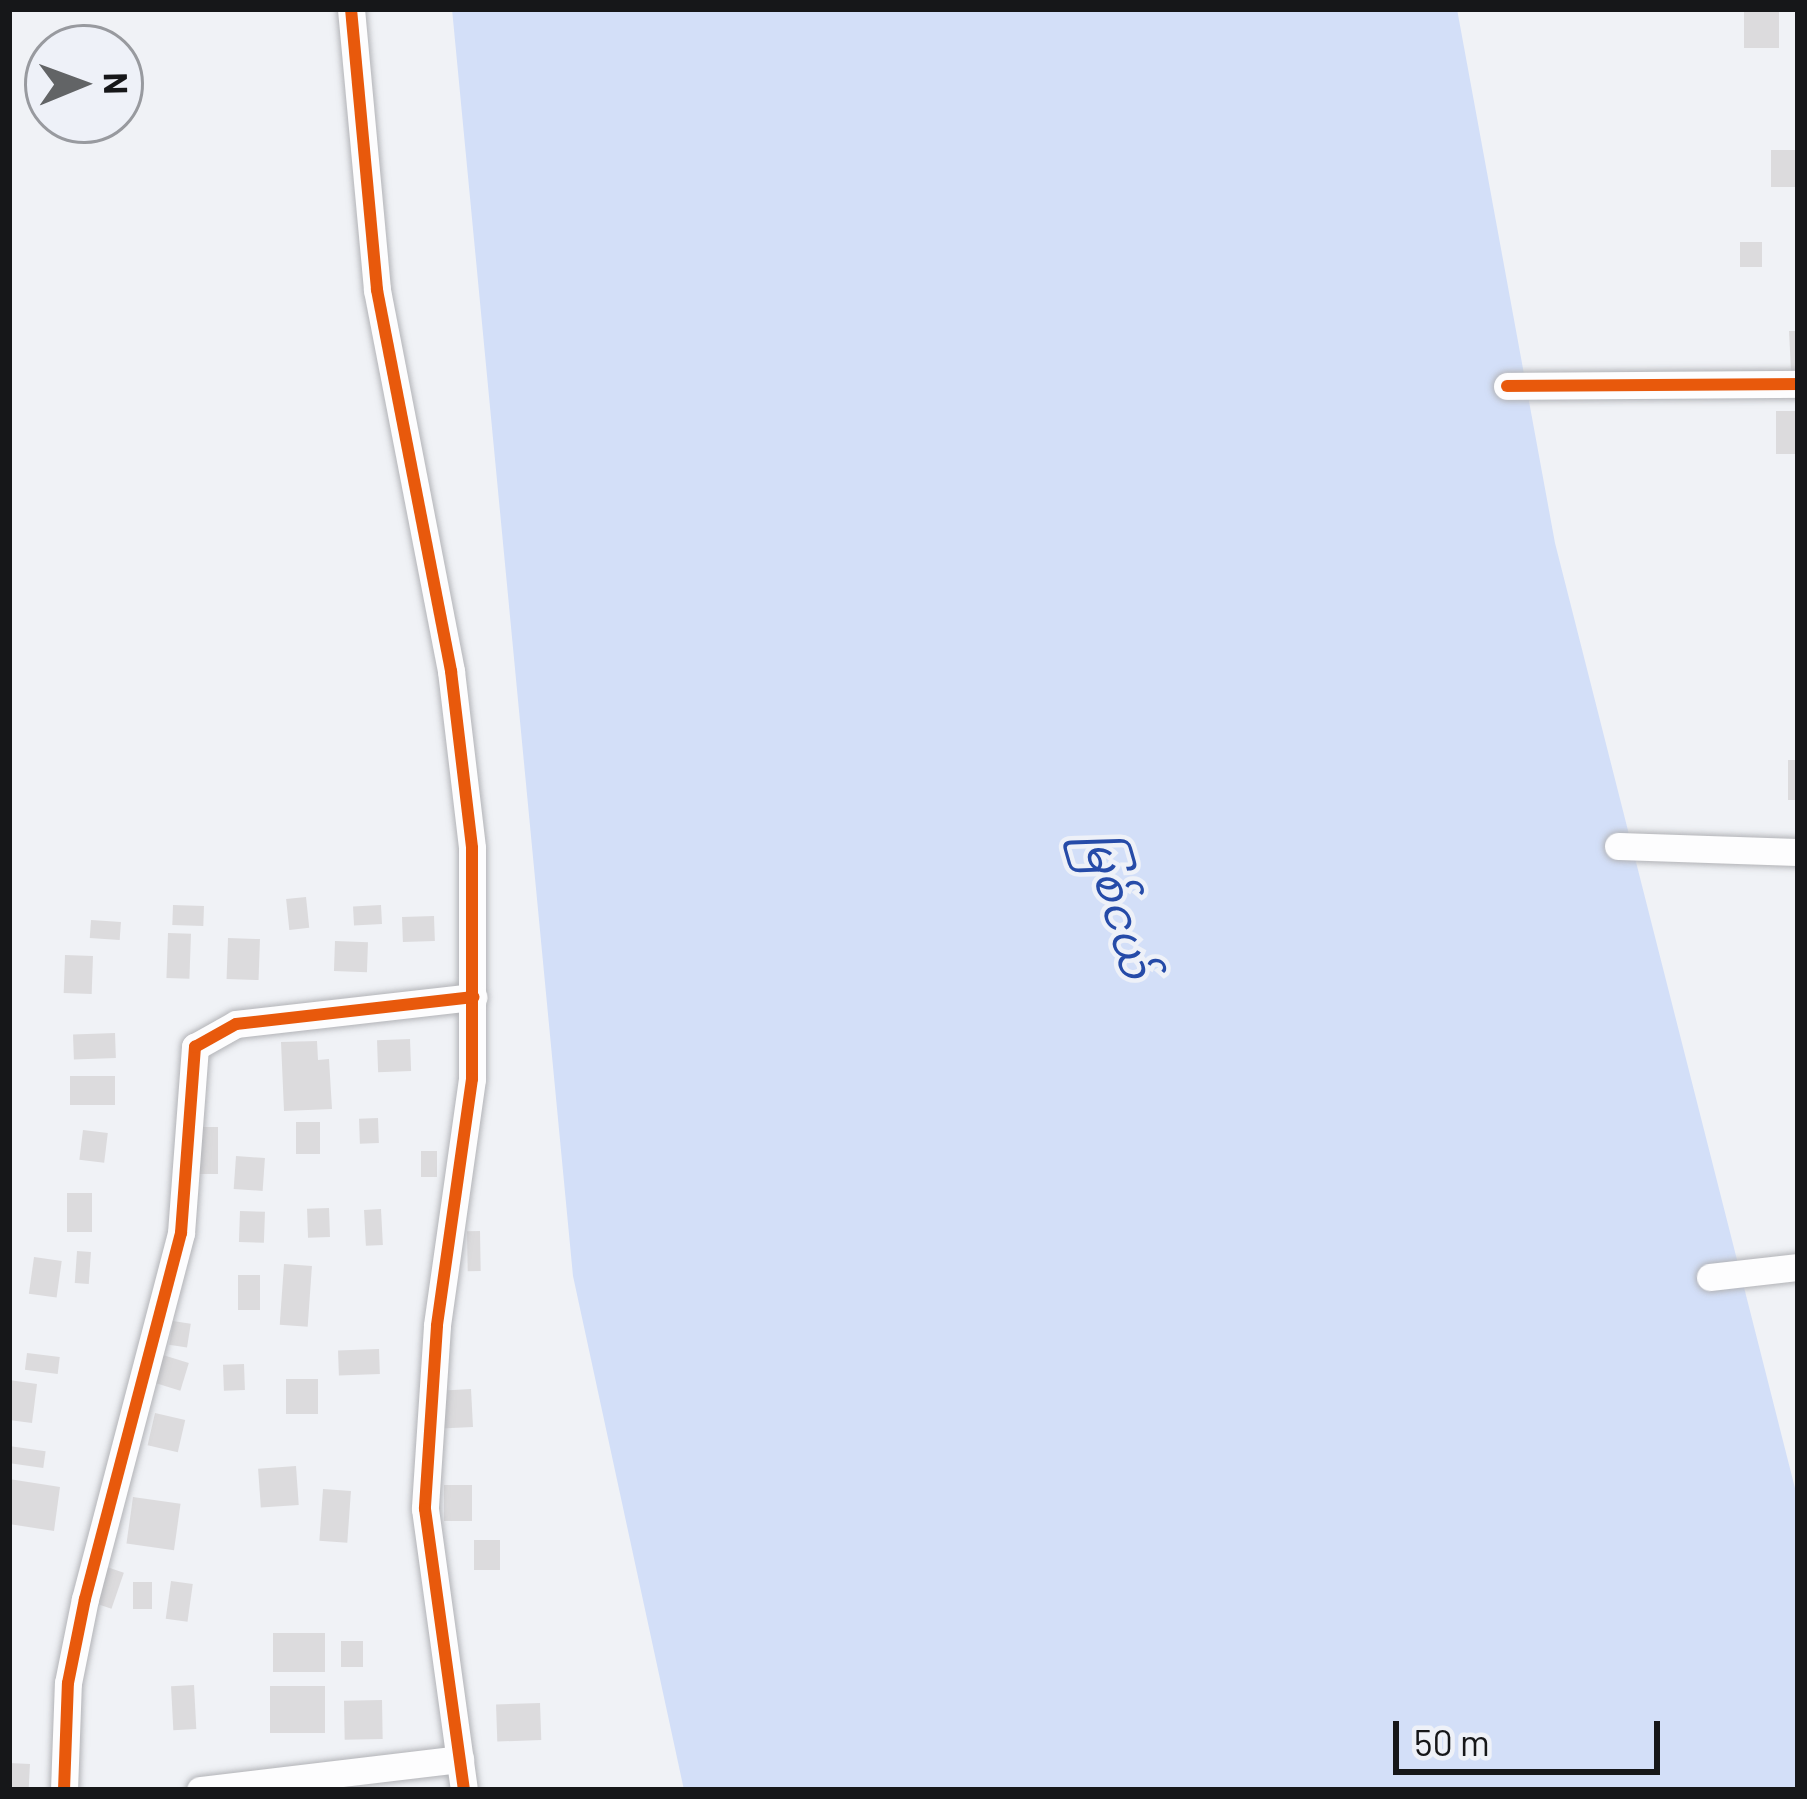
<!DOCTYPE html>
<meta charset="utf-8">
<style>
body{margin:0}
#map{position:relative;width:1807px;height:1799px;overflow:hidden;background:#f0f2f6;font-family:Barlow,"Noto Sans Myanmar",sans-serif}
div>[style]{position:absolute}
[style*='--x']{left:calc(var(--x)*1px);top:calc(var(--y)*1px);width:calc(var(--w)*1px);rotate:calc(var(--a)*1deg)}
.water>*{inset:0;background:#d3dff8}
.building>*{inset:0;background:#dcdbdd;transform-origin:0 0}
.roads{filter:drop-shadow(0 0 3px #b2b3b7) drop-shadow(0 0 3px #b2b3b7)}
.minor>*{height:27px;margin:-13.5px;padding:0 13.5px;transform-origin:13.5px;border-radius:13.5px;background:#fdfdfe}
.cycleway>*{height:12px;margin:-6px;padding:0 6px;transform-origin:6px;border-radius:6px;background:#e8590c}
span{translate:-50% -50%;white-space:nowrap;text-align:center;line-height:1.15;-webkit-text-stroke:9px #eef1f8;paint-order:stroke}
.water-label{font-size:45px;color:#264ba8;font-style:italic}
.frame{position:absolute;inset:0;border:12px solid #161719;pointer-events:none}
.north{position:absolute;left:24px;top:24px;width:120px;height:120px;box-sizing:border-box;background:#eef1f8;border:3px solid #989a9f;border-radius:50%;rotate:89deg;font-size:33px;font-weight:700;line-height:48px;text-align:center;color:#161719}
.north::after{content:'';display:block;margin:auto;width:42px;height:54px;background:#626466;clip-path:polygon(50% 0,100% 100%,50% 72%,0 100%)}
.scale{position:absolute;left:1393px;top:1721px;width:267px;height:54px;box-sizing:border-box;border:6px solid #161719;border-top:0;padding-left:15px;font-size:36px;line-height:42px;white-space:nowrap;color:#161719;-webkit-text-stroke:9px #eef1f8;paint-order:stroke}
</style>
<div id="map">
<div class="water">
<i style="clip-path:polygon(452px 9px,1457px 9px,1555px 543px,1798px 1500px,1798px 1790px,684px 1790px,573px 1276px)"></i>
</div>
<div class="building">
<i style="left:1744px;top:9px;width:35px;height:39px"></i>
<i style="left:1798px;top:150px;width:37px;height:27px;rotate:90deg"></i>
<i style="left:1740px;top:242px;width:22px;height:25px"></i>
<i style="clip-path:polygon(1789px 331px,1798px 331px,1798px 370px,1791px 371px)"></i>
<i style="left:1798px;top:411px;width:43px;height:22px;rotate:90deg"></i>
<i style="left:1788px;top:760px;width:10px;height:40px"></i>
<i style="left:306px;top:897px;width:31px;height:20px;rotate:84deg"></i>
<i style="left:173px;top:905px;width:31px;height:20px;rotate:2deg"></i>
<i style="left:381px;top:905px;width:19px;height:28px;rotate:87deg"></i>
<i style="left:434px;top:916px;width:25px;height:32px;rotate:88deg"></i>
<i style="left:91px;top:920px;width:30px;height:18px;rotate:4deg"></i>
<i style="left:168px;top:933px;width:23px;height:45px;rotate:2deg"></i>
<i style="left:228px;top:938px;width:32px;height:41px;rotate:2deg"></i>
<i style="left:335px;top:941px;width:33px;height:30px;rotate:2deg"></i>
<i style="left:65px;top:955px;width:28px;height:38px;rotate:2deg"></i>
<i style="left:115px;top:1033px;width:25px;height:42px;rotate:88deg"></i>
<i style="left:410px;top:1039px;width:32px;height:33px;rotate:88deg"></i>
<i style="clip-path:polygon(317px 1041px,318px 1060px,329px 1059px,332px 1109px,284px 1111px,281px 1042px)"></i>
<i style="left:115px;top:1076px;width:29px;height:45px;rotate:90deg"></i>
<i style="left:378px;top:1118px;width:25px;height:19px;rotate:88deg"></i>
<i style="left:296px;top:1122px;width:24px;height:32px"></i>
<i style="left:194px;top:1127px;width:24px;height:47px"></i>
<i style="left:83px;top:1130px;width:25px;height:30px;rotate:7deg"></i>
<i style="left:421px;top:1151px;width:16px;height:26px"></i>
<i style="left:236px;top:1156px;width:29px;height:33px;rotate:4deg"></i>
<i style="left:67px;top:1193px;width:25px;height:39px"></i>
<i style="left:329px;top:1208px;width:29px;height:22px;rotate:88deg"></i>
<i style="left:381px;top:1209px;width:36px;height:17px;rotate:87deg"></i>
<i style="left:240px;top:1211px;width:25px;height:31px;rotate:2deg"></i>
<i style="left:480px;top:1231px;width:40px;height:13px;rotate:89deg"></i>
<i style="left:77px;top:1251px;width:14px;height:32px;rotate:4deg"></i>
<i style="left:34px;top:1257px;width:28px;height:37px;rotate:8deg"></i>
<i style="left:284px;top:1264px;width:28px;height:61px;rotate:4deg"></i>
<i style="left:238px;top:1275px;width:22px;height:35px"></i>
<i style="left:173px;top:1321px;width:18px;height:24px;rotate:9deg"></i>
<i style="left:379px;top:1349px;width:25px;height:41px;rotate:88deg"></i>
<i style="left:27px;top:1353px;width:33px;height:17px;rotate:7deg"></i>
<i style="left:163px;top:1355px;width:27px;height:29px;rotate:17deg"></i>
<i style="left:244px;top:1364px;width:26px;height:21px;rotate:88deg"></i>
<i style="left:286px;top:1379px;width:32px;height:35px"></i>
<i style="clip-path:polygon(9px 1380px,37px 1384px,32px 1423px,9px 1420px)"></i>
<i style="left:471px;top:1389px;width:38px;height:32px;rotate:87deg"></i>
<i style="left:155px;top:1413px;width:31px;height:33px;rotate:13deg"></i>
<i style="left:9px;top:1446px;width:37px;height:17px;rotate:8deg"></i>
<i style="left:296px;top:1466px;width:39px;height:38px;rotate:86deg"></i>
<i style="clip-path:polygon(9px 1479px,60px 1487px,54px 1531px,9px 1524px)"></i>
<i style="left:444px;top:1485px;width:28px;height:36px"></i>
<i style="left:323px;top:1489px;width:28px;height:52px;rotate:4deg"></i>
<i style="left:133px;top:1497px;width:48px;height:47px;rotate:8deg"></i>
<i style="left:474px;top:1540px;width:26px;height:30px"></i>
<i style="left:104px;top:1566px;width:21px;height:38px;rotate:19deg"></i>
<i style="left:171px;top:1581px;width:22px;height:38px;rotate:8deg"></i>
<i style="left:133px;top:1582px;width:19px;height:27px"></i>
<i style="left:325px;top:1633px;width:39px;height:52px;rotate:90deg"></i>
<i style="left:363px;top:1641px;width:26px;height:22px;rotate:90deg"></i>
<i style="left:194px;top:1685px;width:44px;height:23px;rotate:87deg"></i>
<i style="left:325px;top:1686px;width:47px;height:55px;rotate:90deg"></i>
<i style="left:382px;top:1700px;width:39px;height:38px;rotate:89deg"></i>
<i style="left:540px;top:1703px;width:37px;height:44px;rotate:88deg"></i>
<i style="left:9px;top:1763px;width:21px;height:26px;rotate:3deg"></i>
</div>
<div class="roads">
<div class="minor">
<i style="--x:351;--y:9;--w:282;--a:84.7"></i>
<i style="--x:377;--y:290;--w:388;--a:79"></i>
<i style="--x:451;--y:671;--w:178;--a:83.2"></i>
<i style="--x:472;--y:848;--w:231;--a:90"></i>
<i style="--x:472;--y:1079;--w:249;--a:98.1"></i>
<i style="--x:437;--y:1326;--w:183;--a:93.8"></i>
<i style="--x:425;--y:1509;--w:284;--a:82.1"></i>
<i style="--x:1507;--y:386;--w:291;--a:-0.4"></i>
<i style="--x:1618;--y:846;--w:180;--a:1.9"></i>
<i style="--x:1710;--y:1277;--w:89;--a:-6.5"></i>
<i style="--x:64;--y:1790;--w:107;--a:-87.9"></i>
<i style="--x:68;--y:1683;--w:86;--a:-78.6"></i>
<i style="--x:85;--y:1599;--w:378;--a:-75.3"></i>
<i style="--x:181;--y:1233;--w:187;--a:-85.7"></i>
<i style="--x:195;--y:1047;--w:47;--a:-29.3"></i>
<i style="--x:236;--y:1024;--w:239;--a:-6.5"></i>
<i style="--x:200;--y:1790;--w:262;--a:-6.8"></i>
</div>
</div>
<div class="cycleway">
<i style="--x:351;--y:9;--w:282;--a:84.7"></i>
<i style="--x:377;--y:290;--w:388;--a:79"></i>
<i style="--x:451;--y:671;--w:178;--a:83.2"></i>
<i style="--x:472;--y:848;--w:231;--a:90"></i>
<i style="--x:472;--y:1079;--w:249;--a:98.1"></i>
<i style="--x:437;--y:1326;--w:183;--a:93.8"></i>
<i style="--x:425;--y:1509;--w:284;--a:82.1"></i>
<i style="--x:1507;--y:386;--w:291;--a:-0.4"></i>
<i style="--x:64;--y:1790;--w:107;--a:-87.9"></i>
<i style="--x:68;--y:1683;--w:86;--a:-78.6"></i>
<i style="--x:85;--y:1599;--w:378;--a:-75.3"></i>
<i style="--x:181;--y:1233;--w:187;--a:-85.7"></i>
<i style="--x:195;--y:1047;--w:47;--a:-29.3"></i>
<i style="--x:236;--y:1024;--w:239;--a:-6.5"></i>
</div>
<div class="water-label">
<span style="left:1119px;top:904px;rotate:74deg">မြစ်ငယ်</span>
</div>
<div class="frame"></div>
<div class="north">N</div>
<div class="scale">50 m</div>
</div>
